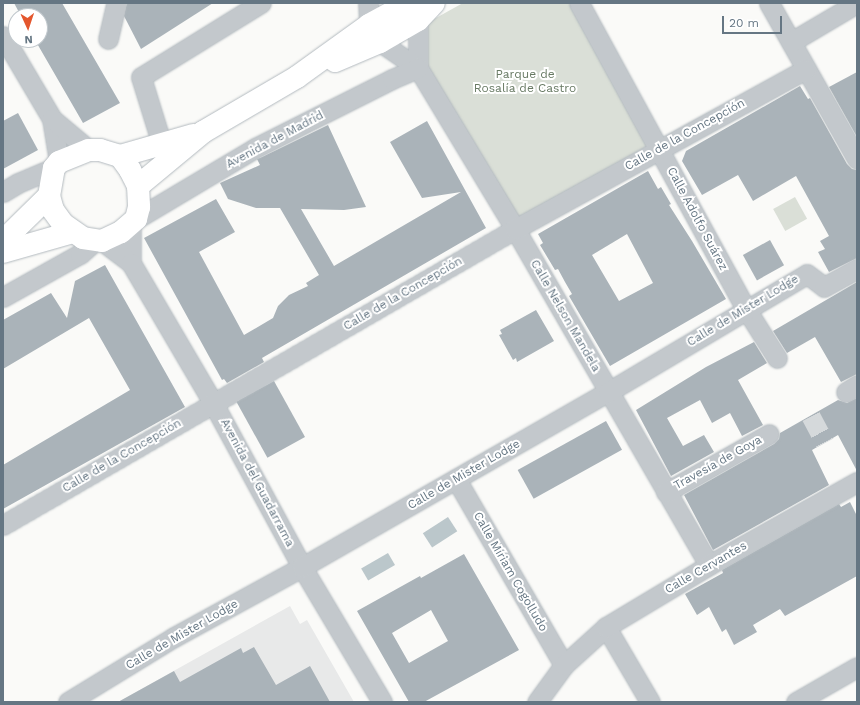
<!DOCTYPE html>
<meta charset="utf-8">
<style>
body{margin:0}
#map{position:relative;width:860px;height:705px;overflow:hidden;background:#fafaf8;font-family:"Work Sans",sans-serif}
div>[style]{position:absolute}
[style*='--x']{left:calc(var(--x)*1px);top:calc(var(--y)*1px);width:calc(var(--w)*1px);rotate:calc(var(--a)*1deg)}
.built>*{inset:0;background:#e8e9e9}
.green>*{inset:0;background:#dadfd7;transform-origin:0 0}
.water>*{inset:0;background:#bbc7cb;transform-origin:0 0}
.building>*{inset:0;background:#aab3b9;transform-origin:0 0}
.street-tunnel>*{height:19px;margin-top:-9.5px;transform-origin:0;background:repeating-linear-gradient(90deg,#d5d9db 0 19px,transparent 0 29px)}
.roads{filter:drop-shadow(0 0 1px #b3babf) drop-shadow(0 0 1px #b3babf)}
.street>*{height:19px;margin:-9.5px;padding:0 9.5px;transform-origin:9.5px;border-radius:9.5px;background:#c3c8cc}
.secondary>*{height:22px;margin:-11px;padding:0 11px;transform-origin:11px;border-radius:11px;background:#fff}
span{translate:-50% -50%;white-space:nowrap;text-align:center;line-height:1.15;-webkit-text-stroke:4px #fff;paint-order:stroke}
.park-label{font-size:12px;color:#687a64}
.street-label{font-size:12px;color:#657683}
.frame{position:absolute;inset:0;border:4px solid #657683;pointer-events:none}
.north{position:absolute;left:8px;top:8px;width:40px;height:40px;box-sizing:border-box;background:#fff;border:1px solid #c1c8cd;border-radius:50%;rotate:177deg;font-size:11px;font-weight:700;line-height:16px;text-align:center;color:#657683}
.north::after{content:'';display:block;margin:auto;width:14px;height:18px;background:#e4572e;clip-path:polygon(50% 0,100% 100%,50% 72%,0 100%)}
.scale{position:absolute;left:722px;top:16px;width:60px;height:18px;box-sizing:border-box;border:2px solid #657683;border-top:0;padding-left:5px;font-size:12px;line-height:14px;white-space:nowrap;color:#657683;-webkit-text-stroke:3px #fff;paint-order:stroke}
</style>
<div id="map">
<div class="built">
<i style="clip-path:polygon(290px 606px,300px 624px,307px 620px,354px 702px,118px 702px)"></i>
</div>
<div class="green">
<i style="clip-path:polygon(463px 3px,570px 3px,649px 145px,518px 221px,426px 70px,425px 24px)"></i>
<i style="left:795px;top:197px;width:25px;height:25px;rotate:61deg"></i>
</div>
<div class="water">
<i style="left:448px;top:517px;width:17px;height:30px;rotate:57deg"></i>
<i style="left:388px;top:553px;width:14px;height:31px;rotate:60deg"></i>
</div>
<div class="building">
<i style="clip-path:polygon(14px 3px,62px 3px,120px 103px,83px 123px,35px 40px,40px 40px,40px 16px,21px 16px)"></i>
<i style="clip-path:polygon(127px 3px,213px 3px,141px 49px,124px 16px)"></i>
<i style="clip-path:polygon(857px 72px,857px 137px,829px 87px)"></i>
<i style="clip-path:polygon(800px 86px,808px 99px,810px 98px,847px 164px,852px 169px,857px 170px,857px 258px,829px 272px,818px 252px,825px 249px,820px 241px,829px 236px,796px 176px,753px 201px,738px 175px,702px 195px,682px 161px,686px 151px)"></i>
<i style="clip-path:polygon(18px 113px,38px 150px,3px 169px,3px 121px)"></i>
<i style="clip-path:polygon(427px 121px,486px 228px,262px 358px,264px 362px,227px 383px,224px 379px,222px 380px,144px 238px,216px 199px,235px 232px,199px 252px,244px 335px,273px 318px,278px 306px,289px 295px,308px 286px,306px 283px,319px 275px,280px 208px,256px 208px,228px 199px,220px 183px,260px 165px,257px 159px,260px 158px,328px 125px,366px 207px,344px 210px,301px 209px,334px 266px,461px 192px,422px 198px,390px 142px)"></i>
<i style="clip-path:polygon(evenodd,648px 171px,658px 189px,661px 187px,671px 204px,669px 205px,692px 241px,726px 299px,610px 366px,569px 296px,572px 294px,565px 282px,558px 269px,555px 270px,540px 245px,543px 243px,538px 234px,648px 171px,627px 234px,653px 283px,619px 301px,592px 255px,627px 234px)"></i>
<i style="left:770px;top:240px;width:29px;height:31px;rotate:61deg"></i>
<i style="clip-path:polygon(105px 265px,185px 407px,3px 509px,3px 465px,130px 390px,89px 318px,3px 369px,3px 320px,51px 293px,67px 318px,75px 281px)"></i>
<i style="clip-path:polygon(857px 282px,857px 374px,841px 382px,815px 337px,787px 353px,773px 331px)"></i>
<i style="clip-path:polygon(536px 310px,554px 341px,517px 362px,516px 358px,513px 360px,499px 335px,502px 334px,500px 330px)"></i>
<i style="clip-path:polygon(754px 342px,767px 363px,738px 380px,763px 425px,742px 436px,730px 413px,712px 423px,700px 400px,667px 418px,683px 446px,704px 435px,714px 452px,671px 476px,636px 410px,706px 367px)"></i>
<i style="left:274px;top:381px;width:64px;height:43px;rotate:61deg"></i>
<i style="clip-path:polygon(857px 398px,857px 471px,838px 435px,812px 450px,829px 485px,713px 550px,684px 495px,774px 444px,779px 439px,780px 433px,838px 400px,847px 403px)"></i>
<i style="left:606px;top:421px;width:33px;height:101px;rotate:61deg"></i>
<i style="clip-path:polygon(850px 502px,857px 516px,857px 576px,785px 616px,780px 609px,753px 625px,757px 632px,734px 645px,726px 629px,722px 632px,709px 607px,697px 615px,685px 594px,723px 573px,722px 570px,839px 504px,841px 507px)"></i>
<i style="clip-path:polygon(evenodd,464px 554px,519px 650px,424px 702px,409px 702px,357px 611px,420px 576px,421px 578px,464px 554px,431px 610px,448px 641px,409px 663px,392px 633px,431px 610px)"></i>
<i style="clip-path:polygon(254px 647px,276px 685px,310px 666px,330px 702px,118px 702px,174px 671px,180px 682px,241px 648px,243px 653px)"></i>
</div>
<div class="street-tunnel">
<i style="--x:811;--y:416;--w:30;--a:62"></i>
</div>
<div class="roads">
<div class="street">
<i style="--x:368;--y:3;--w:22;--a:87"></i>
<i style="--x:579;--y:3;--w:349;--a:61.4"></i>
<i style="--x:746;--y:309;--w:58;--a:57.7"></i>
<i style="--x:769;--y:3;--w:179;--a:60.6"></i>
<i style="--x:418;--y:20;--w:48;--a:90"></i>
<i style="--x:3;--y:36;--w:96;--a:59.4"></i>
<i style="--x:52;--y:119;--w:44;--a:80.8"></i>
<i style="--x:108;--y:39;--w:37;--a:-77"></i>
<i style="--x:380;--y:42;--w:46;--a:34.4"></i>
<i style="--x:418;--y:68;--w:188;--a:58.9"></i>
<i style="--x:515;--y:229;--w:388;--a:60"></i>
<i style="--x:791;--y:42;--w:77;--a:-30.6"></i>
<i style="--x:52;--y:119;--w:48;--a:40"></i>
<i style="--x:162;--y:145;--w:71;--a:-107.2"></i>
<i style="--x:141;--y:77;--w:141;--a:-31.7"></i>
<i style="--x:3;--y:192;--w:17;--a:-31"></i>
<i style="--x:18;--y:183;--w:39;--a:-23"></i>
<i style="--x:136;--y:219;--w:139;--a:-30.8"></i>
<i style="--x:255;--y:148;--w:153;--a:-26.7"></i>
<i style="--x:392;--y:79;--w:28;--a:-23"></i>
<i style="--x:131;--y:225;--w:38;--a:90"></i>
<i style="--x:102;--y:241;--w:36;--a:37"></i>
<i style="--x:131;--y:263;--w:162;--a:59.6"></i>
<i style="--x:213;--y:403;--w:187;--a:61.5"></i>
<i style="--x:302;--y:567;--w:157;--a:59.3"></i>
<i style="--x:3;--y:297;--w:88;--a:-29.2"></i>
<i style="--x:80;--y:254;--w:20;--a:-41"></i>
<i style="--x:846;--y:392;--w:13;--a:-32"></i>
<i style="--x:456;--y:479;--w:215;--a:59.9"></i>
<i style="--x:666;--y:492;--w:118;--a:-29.4"></i>
<i style="--x:3;--y:525;--w:591;--a:-30.03"></i>
<i style="--x:515;--y:229;--w:332;--a:-28.8"></i>
<i style="--x:606;--y:627;--w:87;--a:59.6"></i>
<i style="--x:68;--y:702;--w:124;--a:-31.5"></i>
<i style="--x:174;--y:637;--w:146;--a:-28.7"></i>
<i style="--x:302;--y:567;--w:353;--a:-29.8"></i>
<i style="--x:608;--y:392;--w:231;--a:-30.7"></i>
<i style="--x:807;--y:274;--w:21;--a:37"></i>
<i style="--x:824;--y:287;--w:38;--a:-29"></i>
<i style="--x:537;--y:702;--w:46;--a:-53.9"></i>
<i style="--x:564;--y:665;--w:57;--a:-42.1"></i>
<i style="--x:606;--y:627;--w:120;--a:-31"></i>
<i style="--x:709;--y:565;--w:170;--a:-29.3"></i>
<i style="--x:796;--y:702;--w:70;--a:-29.8"></i>
</div>
<div class="secondary">
<i style="--x:335;--y:61;--w:49;--a:-22.9"></i>
<i style="--x:380;--y:42;--w:44;--a:-30.1"></i>
<i style="--x:418;--y:20;--w:23;--a:-47"></i>
<i style="--x:89;--y:150;--w:11;--a:0"></i>
<i style="--x:100;--y:150;--w:21;--a:17"></i>
<i style="--x:120;--y:156;--w:17;--a:54"></i>
<i style="--x:130;--y:170;--w:18;--a:63"></i>
<i style="--x:138;--y:186;--w:21;--a:87"></i>
<i style="--x:139;--y:207;--w:12;--a:104"></i>
<i style="--x:136;--y:219;--w:20;--a:139"></i>
<i style="--x:121;--y:232;--w:21;--a:155"></i>
<i style="--x:102;--y:241;--w:19;--a:-171"></i>
<i style="--x:83;--y:238;--w:24;--a:-145"></i>
<i style="--x:63;--y:224;--w:17;--a:-126"></i>
<i style="--x:53;--y:210;--w:15;--a:-106"></i>
<i style="--x:49;--y:196;--w:28;--a:-80"></i>
<i style="--x:54;--y:168;--w:8;--a:-50"></i>
<i style="--x:59;--y:162;--w:32;--a:-22"></i>
<i style="--x:120;--y:156;--w:76;--a:-16"></i>
<i style="--x:138;--y:186;--w:85;--a:-39.7"></i>
<i style="--x:203;--y:132;--w:109;--a:-30.3"></i>
<i style="--x:297;--y:77;--w:89;--a:-35.8"></i>
<i style="--x:369;--y:25;--w:46;--a:-28.8"></i>
<i style="--x:3;--y:241;--w:64;--a:-44.4"></i>
<i style="--x:3;--y:252;--w:73;--a:-15.9"></i>
</div>
</div>
<div class="park-label">
<span style="left:525px;top:82px">Parque de<br>Rosalía de Castro</span>
</div>
<div class="street-label">
<span style="left:685px;top:135px;rotate:-29deg">Calle de la Concepción</span>
<span style="left:275px;top:140px;rotate:-28deg">Avenida de Madrid</span>
<span style="left:697px;top:219px;rotate:62deg">Calle Adolfo Suárez</span>
<span style="left:403px;top:294px;rotate:-30deg">Calle de la Concepción</span>
<span style="left:743px;top:311px;rotate:-31deg">Calle de Mister Lodge</span>
<span style="left:565px;top:316px;rotate:60deg">Calle Nelson Mandela</span>
<span style="left:122px;top:456px;rotate:-30deg">Calle de la Concepción</span>
<span style="left:718px;top:463px;rotate:-29deg">Travesía de Goya</span>
<span style="left:464px;top:475px;rotate:-30deg">Calle de Mister Lodge</span>
<span style="left:257px;top:483px;rotate:62deg">Avenida del Guadarrama</span>
<span style="left:706px;top:568px;rotate:-30deg">Calle Cervantes</span>
<span style="left:510px;top:572px;rotate:60deg">Calle Míriam Cogolludo</span>
<span style="left:182px;top:635px;rotate:-30deg">Calle de Mister Lodge</span>
</div>
<div class="frame"></div>
<div class="north">N</div>
<div class="scale">20 m</div>
</div>
